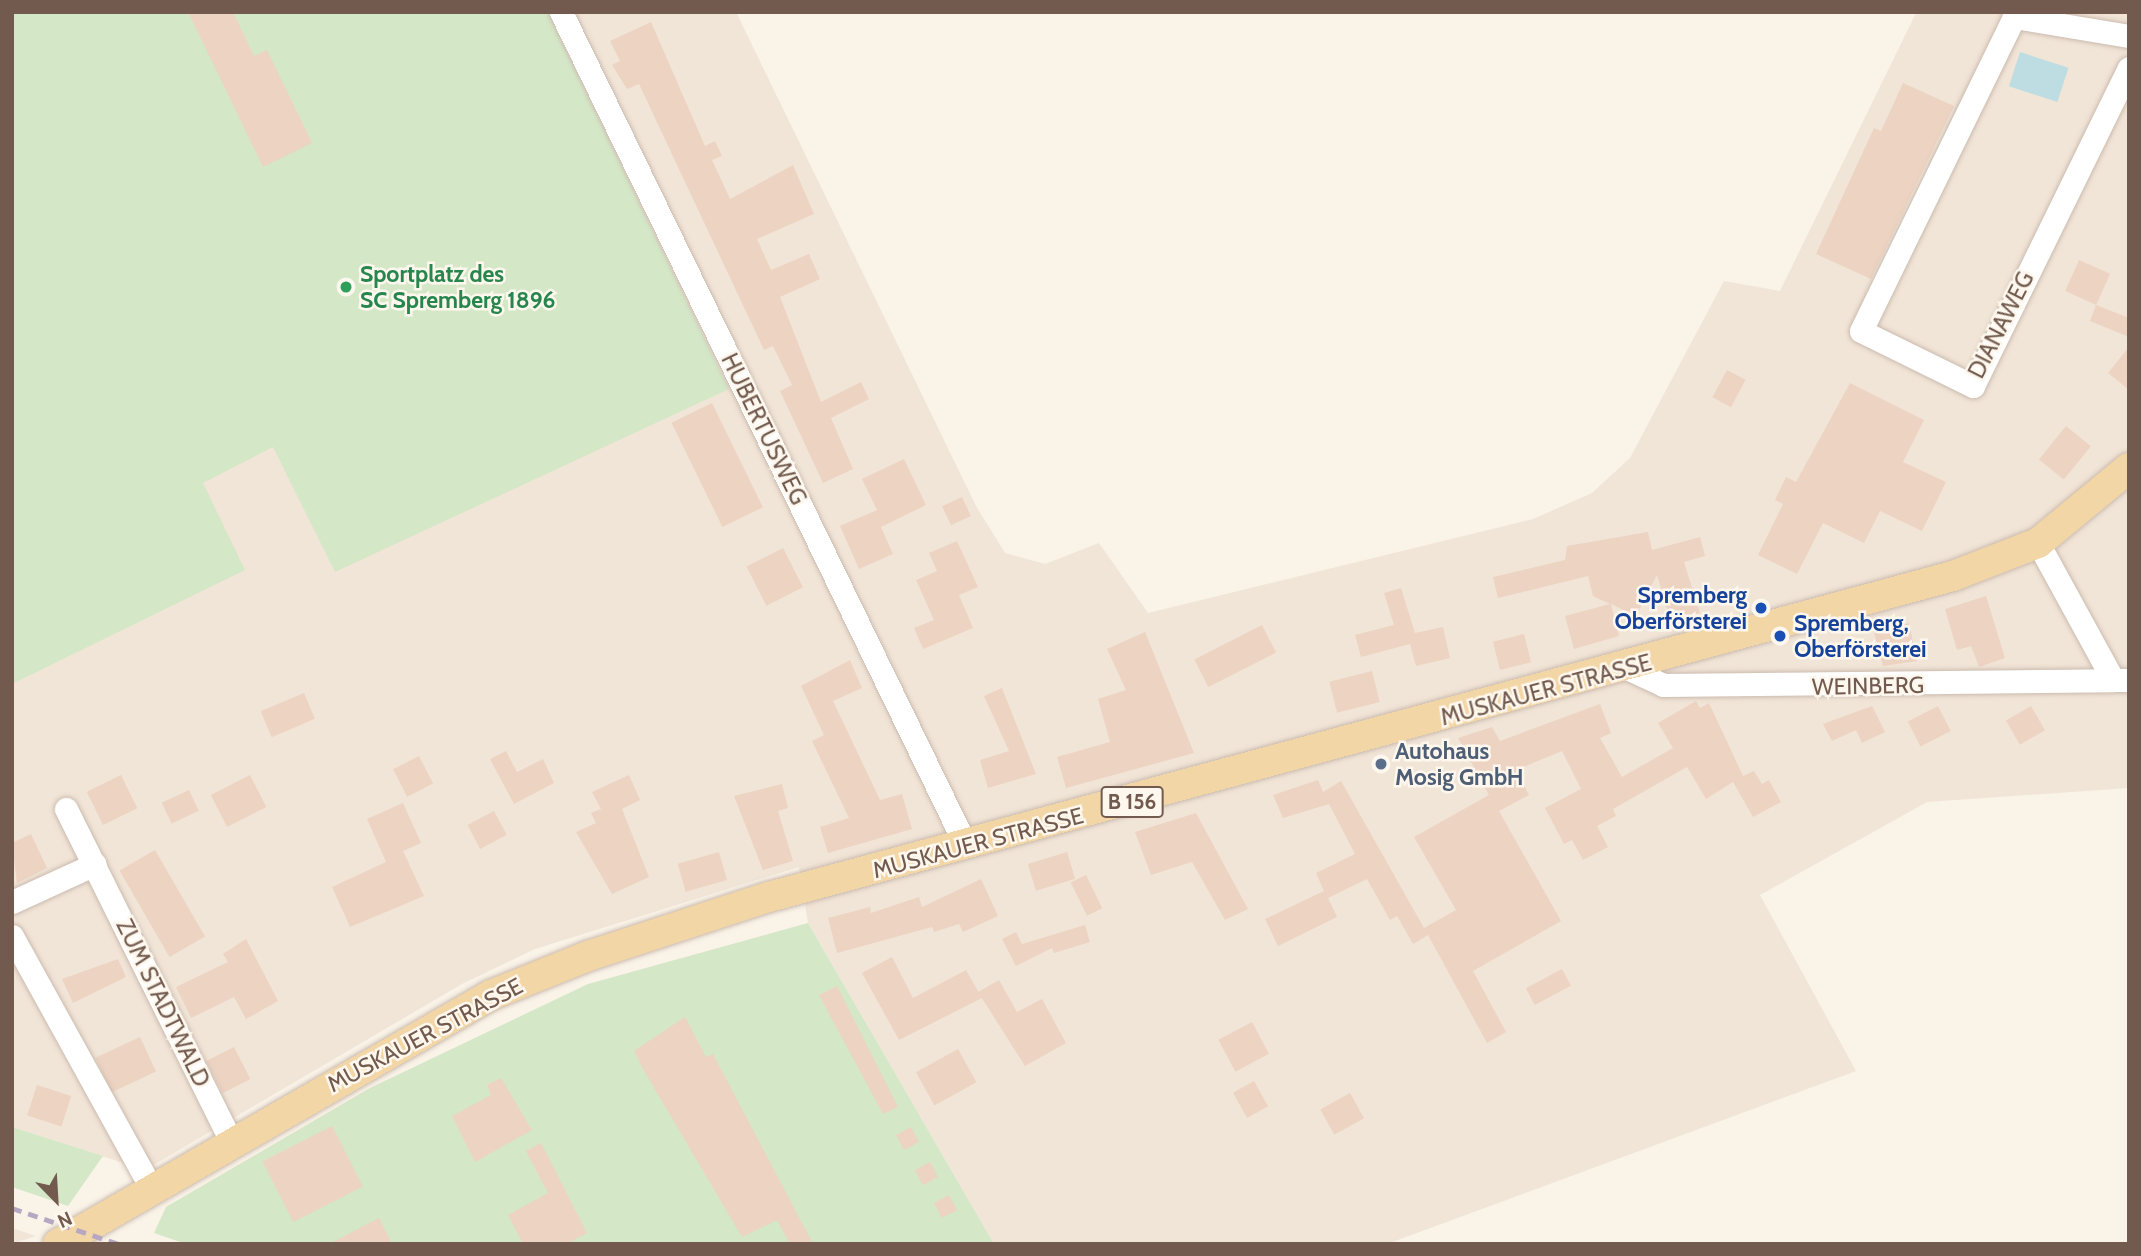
<!DOCTYPE html>
<meta charset="utf-8">
<style>
body{margin:0}
#map{position:relative;width:2141px;height:1256px;overflow:hidden;background:#faf3e8;font-family:Cabin,sans-serif}
div>[style]{position:absolute}
[style*='--x']{left:calc(var(--x)*1px);top:calc(var(--y)*1px);width:calc(var(--w)*1px);rotate:calc(var(--a)*1deg)}
.residential>*{inset:0;background:#f1e5d7}
.green>*{inset:0;background:#d4e7c7}
.water>*{inset:0;background:#bedde2;transform-origin:0 0}
.building>*{inset:0;background:#edd3c2;transform-origin:0 0}
.roads{filter:drop-shadow(0 0 2px #cbbbaf) drop-shadow(0 0 2px #cbbbaf)}
.minor>*{height:23px;margin:-11.5px;padding:0 11.5px;transform-origin:11.5px;border-radius:11.5px;background:#fff}
.major>*{height:30px;margin:-15px;padding:0 15px;transform-origin:15px;border-radius:15px;background:#f3d6a6}
.rail>*{height:5px;margin-top:-2.5px;transform-origin:0;background:repeating-linear-gradient(90deg,#b6a7c3 0 10px,transparent 0 17px)}
.dots>*{width:19px;height:19px;translate:-50% -50%;box-sizing:border-box;border:4px solid #fdf7ee;border-radius:50%}
span{translate:-50% -50%;white-space:nowrap;text-align:center;line-height:1.15;-webkit-text-stroke:5px #fdf7ee;paint-order:stroke}
.shield-label span{padding:2px 5px;background:#fdf7ee;border:2px solid;border-radius:5px;-webkit-text-stroke-width:0}
.shield-label{font-size:21px;color:#725b4e;font-weight:700}
.leisure-label{font-size:23px;color:#27864d;font-weight:700}
.left{translate:0 -50%;text-align:left}
.street-label{font-size:23px;color:#725b4e}
.transit-label{font-size:23px;color:#164399;font-weight:700}
.right{translate:-100% -50%;text-align:right}
.service-label{font-size:23px;color:#4e5e75;font-weight:700}
.frame{position:absolute;inset:0;border:14px solid #725b4e;pointer-events:none}
.north{position:absolute;left:21px;top:1165px;width:70px;height:70px;-webkit-text-stroke:5px #fdf7ee;paint-order:stroke;rotate:156deg;font-size:19px;font-weight:700;line-height:28px;text-align:center;color:#725b4e}
.north::after{content:'';display:block;margin:auto;width:24px;height:32px;background:#725b4e;clip-path:polygon(50% 0,100% 100%,50% 72%,0 100%)}
</style>
<div id="map">
<div class="residential">
<i style="clip-path:polygon(12px 12px,736px 12px,976px 506px,1005px 553px,1045px 564px,1099px 543px,1148px 613px,1533px 519px,1592px 493px,1630px 458px,1724px 281px,1780px 291px,1916px 13px,2129px 12px,2129px 788px,1927px 802px,1760px 895px,1856px 1071px,1387px 1244px,994px 1244px,808px 923px,799px 867px,535px 949px,462px 984px,145px 1170px,12px 1127px)"></i>
<i style="clip-path:polygon(12px 1228px,36px 1236px,12px 1244px)"></i>
</div>
<div class="green">
<i style="clip-path:polygon(12px 12px,548px 12px,729px 389px,335px 572px,273px 447px,203px 483px,245px 570px,12px 684px)"></i>
<i style="clip-path:polygon(808px 923px,994px 1244px,186px 1244px,154px 1233px,166px 1207px,370px 1088px,588px 984px)"></i>
<i style="clip-path:polygon(12px 1127px,103px 1156px,68px 1206px,12px 1187px)"></i>
</div>
<div class="water">
<i style="left:2020px;top:52px;width:51px;height:36px;rotate:18deg"></i>
</div>
<div class="building">
<i style="clip-path:polygon(188px 12px,233px 12px,254px 56px,267px 50px,312px 143px,263px 167px)"></i>
<i style="clip-path:polygon(651px 22px,705px 146px,715px 141px,722px 156px,712px 160px,730px 199px,793px 165px,814px 214px,757px 239px,771px 270px,809px 254px,820px 279px,780px 297px,821px 402px,861px 382px,869px 399px,831px 418px,853px 469px,823px 483px,780px 391px,792px 385px,773px 346px,764px 350px,639px 84px,627px 89px,612px 65px,620px 61px,610px 41px)"></i>
<i style="clip-path:polygon(1903px 83px,1954px 106px,1871px 279px,1816px 254px,1874px 128px,1881px 131px)"></i>
<i style="left:2079px;top:260px;width:34px;height:34px;rotate:24deg"></i>
<i style="clip-path:polygon(2096px 305px,2129px 318px,2129px 337px,2090px 321px)"></i>
<i style="clip-path:polygon(2129px 347px,2129px 390px,2108px 373px)"></i>
<i style="left:1727px;top:370px;width:21px;height:31px;rotate:28deg"></i>
<i style="clip-path:polygon(1850px 383px,1924px 420px,1903px 462px,1946px 482px,1922px 531px,1880px 511px,1864px 543px,1823px 523px,1797px 574px,1758px 555px,1783px 504px,1775px 500px,1786px 477px,1796px 482px)"></i>
<i style="left:712px;top:403px;width:116px;height:45px;rotate:64deg"></i>
<i style="left:2066px;top:426px;width:32px;height:43px;rotate:39deg"></i>
<i style="clip-path:polygon(904px 459px,926px 505px,881px 527px,893px 554px,859px 569px,840px 526px,877px 510px,862px 479px)"></i>
<i style="left:962px;top:497px;width:21px;height:22px;rotate:65deg"></i>
<i style="clip-path:polygon(1648px 532px,1652px 550px,1700px 537px,1705px 556px,1684px 562px,1700px 613px,1671px 622px,1657px 575px,1636px 616px,1611px 604px,1619px 636px,1574px 649px,1565px 616px,1610px 604px,1593px 596px,1588px 576px,1498px 598px,1493px 577px,1565px 560px,1567px 546px)"></i>
<i style="clip-path:polygon(957px 541px,978px 587px,959px 595px,973px 628px,923px 649px,914px 628px,934px 620px,916px 580px,937px 571px,929px 553px)"></i>
<i style="left:783px;top:548px;width:44px;height:41px;rotate:63deg"></i>
<i style="clip-path:polygon(1401px 588px,1415px 633px,1443px 627px,1450px 658px,1416px 666px,1410px 644px,1361px 657px,1355px 635px,1394px 625px,1384px 593px)"></i>
<i style="clip-path:polygon(1986px 596px,2005px 658px,1979px 667px,1971px 646px,1957px 650px,1945px 609px)"></i>
<i style="clip-path:polygon(1909px 623px,1917px 661px,1883px 666px,1874px 633px)"></i>
<i style="left:1262px;top:625px;width:31px;height:76px;rotate:63deg"></i>
<i style="clip-path:polygon(1145px 632px,1194px 753px,1066px 788px,1057px 757px,1110px 742px,1098px 699px,1126px 690px,1107px 649px)"></i>
<i style="left:1524px;top:634px;width:29px;height:32px;rotate:76deg"></i>
<i style="clip-path:polygon(850px 660px,862px 688px,833px 701px,880px 800px,902px 794px,912px 829px,828px 853px,820px 827px,849px 818px,812px 741px,824px 735px,801px 686px)"></i>
<i style="left:1372px;top:671px;width:32px;height:44px;rotate:76deg"></i>
<i style="clip-path:polygon(1002px 688px,1036px 774px,988px 788px,980px 760px,1009px 751px,984px 696px)"></i>
<i style="left:304px;top:693px;width:28px;height:47px;rotate:67deg"></i>
<i style="clip-path:polygon(1696px 701px,1700px 708px,1709px 703px,1743px 776px,1754px 771px,1762px 784px,1769px 780px,1781px 802px,1753px 817px,1733px 782px,1706px 799px,1687px 767px,1613px 809px,1616px 816px,1597px 826px,1608px 847px,1583px 860px,1572px 840px,1564px 844px,1545px 808px,1581px 789px,1562px 751px,1516px 770px,1529px 795px,1499px 811px,1561px 921px,1473px 971px,1506px 1032px,1487px 1043px,1428px 935px,1413px 944px,1397px 916px,1390px 920px,1367px 879px,1328px 898px,1337px 917px,1278px 946px,1265px 919px,1324px 891px,1316px 873px,1355px 854px,1329px 804px,1283px 818px,1273px 795px,1318px 780px,1323px 792px,1341px 781px,1424px 928px,1456px 910px,1414px 837px,1489px 795px,1458px 738px,1492px 727px,1500px 741px,1600px 704px,1611px 733px,1600px 738px,1622px 777px,1673px 748px,1658px 723px)"></i>
<i style="clip-path:polygon(1872px 706px,1885px 732px,1862px 743px,1856px 730px,1832px 741px,1823px 724px)"></i>
<i style="left:1938px;top:706px;width:28px;height:34px;rotate:63deg"></i>
<i style="left:2031px;top:706px;width:28px;height:29px;rotate:60deg"></i>
<i style="clip-path:polygon(506px 751px,517px 772px,543px 759px,554px 783px,514px 804px,490px 759px)"></i>
<i style="left:419px;top:756px;width:31px;height:29px;rotate:63deg"></i>
<i style="left:121px;top:775px;width:37px;height:38px;rotate:64deg"></i>
<i style="left:250px;top:775px;width:36px;height:44px;rotate:63deg"></i>
<i style="clip-path:polygon(629px 775px,640px 800px,622px 809px,649px 877px,612px 894px,576px 832px,596px 823px,591px 813px,601px 809px,592px 792px)"></i>
<i style="clip-path:polygon(782px 784px,788px 808px,778px 811px,793px 861px,763px 870px,734px 796px)"></i>
<i style="left:189px;top:790px;width:23px;height:30px;rotate:65deg"></i>
<i style="clip-path:polygon(403px 803px,421px 843px,403px 851px,424px 896px,350px 927px,332px 887px,386px 862px,367px 819px)"></i>
<i style="left:494px;top:811px;width:27px;height:30px;rotate:62deg"></i>
<i style="clip-path:polygon(1196px 813px,1248px 909px,1225px 920px,1192px 862px,1151px 875px,1135px 832px)"></i>
<i style="clip-path:polygon(31px 834px,47px 868px,17px 883px,12px 843px)"></i>
<i style="left:155px;top:850px;width:100px;height:41px;rotate:60deg"></i>
<i style="left:719px;top:852px;width:29px;height:43px;rotate:74deg"></i>
<i style="left:1067px;top:852px;width:28px;height:41px;rotate:73deg"></i>
<i style="left:1086px;top:875px;width:37px;height:17px;rotate:64deg"></i>
<i style="clip-path:polygon(981px 879px,998px 916px,963px 932px,959px 924px,934px 932px,932px 927px,837px 953px,828px 918px,870px 907px,871px 913px,919px 897px,922px 907px)"></i>
<i style="clip-path:polygon(1085px 925px,1090px 942px,1054px 953px,1052px 948px,1016px 966px,1002px 939px,1016px 932px,1022px 944px)"></i>
<i style="clip-path:polygon(246px 939px,278px 1001px,246px 1019px,234px 997px,191px 1018px,176px 987px,228px 962px,223px 954px)"></i>
<i style="clip-path:polygon(892px 957px,913px 998px,966px 970px,982px 998px,899px 1040px,862px 973px)"></i>
<i style="clip-path:polygon(118px 959px,126px 977px,73px 1003px,62px 979px)"></i>
<i style="left:1562px;top:969px;width:19px;height:41px;rotate:62deg"></i>
<i style="clip-path:polygon(999px 980px,1017px 1012px,1042px 999px,1066px 1043px,1025px 1066px,978px 992px)"></i>
<i style="clip-path:polygon(837px 986px,898px 1107px,883px 1114px,819px 995px)"></i>
<i style="clip-path:polygon(685px 1017px,706px 1057px,713px 1054px,813px 1244px,790px 1244px,777px 1220px,742px 1237px,643px 1069px,634px 1051px)"></i>
<i style="left:1252px;top:1022px;width:36px;height:38px;rotate:62deg"></i>
<i style="left:140px;top:1037px;width:38px;height:49px;rotate:65deg"></i>
<i style="left:234px;top:1047px;width:36px;height:31px;rotate:63deg"></i>
<i style="left:958px;top:1049px;width:38px;height:48px;rotate:61deg"></i>
<i style="clip-path:polygon(501px 1078px,532px 1130px,475px 1162px,452px 1116px,491px 1095px,487px 1085px)"></i>
<i style="left:1254px;top:1081px;width:29px;height:24px;rotate:61deg"></i>
<i style="left:37px;top:1085px;width:36px;height:32px;rotate:18deg"></i>
<i style="left:1350px;top:1093px;width:29px;height:34px;rotate:61deg"></i>
<i style="left:332px;top:1126px;width:68px;height:78px;rotate:63deg"></i>
<i style="left:911px;top:1127px;width:17px;height:17px;rotate:62deg"></i>
<i style="clip-path:polygon(541px 1143px,587px 1233px,566px 1244px,523px 1244px,508px 1215px,548px 1193px,526px 1151px)"></i>
<i style="left:930px;top:1162px;width:17px;height:17px;rotate:62deg"></i>
<i style="left:949px;top:1195px;width:17px;height:17px;rotate:62deg"></i>
<i style="clip-path:polygon(379px 1218px,392px 1244px,329px 1244px)"></i>
</div>
<div class="roads">
<div class="minor">
<i style="--x:561;--y:12;--w:927;--a:64.1"></i>
<i style="--x:2129;--y:36;--w:117;--a:-170.6"></i>
<i style="--x:2014;--y:17;--w:349;--a:116"></i>
<i style="--x:1861;--y:331;--w:125;--a:26.2"></i>
<i style="--x:1973;--y:386;--w:354;--a:-63.9"></i>
<i style="--x:2038;--y:543;--w:156;--a:61.3"></i>
<i style="--x:2113;--y:680;--w:13;--a:0"></i>
<i style="--x:1627;--y:668;--w:40;--a:25"></i>
<i style="--x:1663;--y:685;--w:450;--a:-0.6"></i>
<i style="--x:66;--y:809;--w:372;--a:63.6"></i>
<i style="--x:12;--y:902;--w:91;--a:-24.6"></i>
<i style="--x:12;--y:936;--w:288;--a:61.1"></i>
</div>
<div class="major">
<i style="--x:58;--y:1244;--w:499;--a:-29.9"></i>
<i style="--x:491;--y:995;--w:105;--a:-21.9"></i>
<i style="--x:588;--y:956;--w:190;--a:-18.1"></i>
<i style="--x:769;--y:897;--w:1227;--a:-15.17"></i>
<i style="--x:1953;--y:576;--w:91;--a:-21.2"></i>
<i style="--x:2038;--y:543;--w:118;--a:-39.5"></i>
</div>
</div>
<div class="rail">
<i style="--x:12;--y:1208;--w:113;--a:18.6"></i>
</div>
<div class="dots">
<i style="left:346px;top:287px;background:#2e9e5b"></i>
<i style="left:1761px;top:608px;background:#1a4fb4"></i>
<i style="left:1780px;top:636px;background:#1a4fb4"></i>
<i style="left:1381px;top:764px;background:#5c6f8a"></i>
</div>
<div class="shield-label">
<span style="left:1132px;top:802px">B 156</span>
</div>
<div class="leisure-label">
<span class="left" style="left:360px;top:287px">Sportplatz des<br>SC Spremberg 1896</span>
</div>
<div class="street-label">
<span style="left:2001px;top:325px;rotate:-63deg">DIANAWEG</span>
<span style="left:764px;top:429px;rotate:64deg">HUBERTUSWEG</span>
<span style="left:1868px;top:686px;rotate:-1deg">WEINBERG</span>
<span style="left:1546px;top:690px;rotate:-15deg">MUSKAUER STRASSE</span>
<span style="left:978px;top:843px;rotate:-15deg">MUSKAUER STRASSE</span>
<span style="left:163px;top:1003px;rotate:64deg">ZUM STADTWALD</span>
<span style="left:425px;top:1035px;rotate:-28deg">MUSKAUER STRASSE</span>
</div>
<div class="transit-label">
<span class="right" style="left:1747px;top:608px">Spremberg<br>Oberförsterei</span>
<span class="left" style="left:1794px;top:636px">Spremberg,<br>Oberförsterei</span>
</div>
<div class="service-label">
<span class="left" style="left:1395px;top:764px">Autohaus<br>Mosig GmbH</span>
</div>
<div class="frame"></div>
<div class="north">N</div>
</div>
